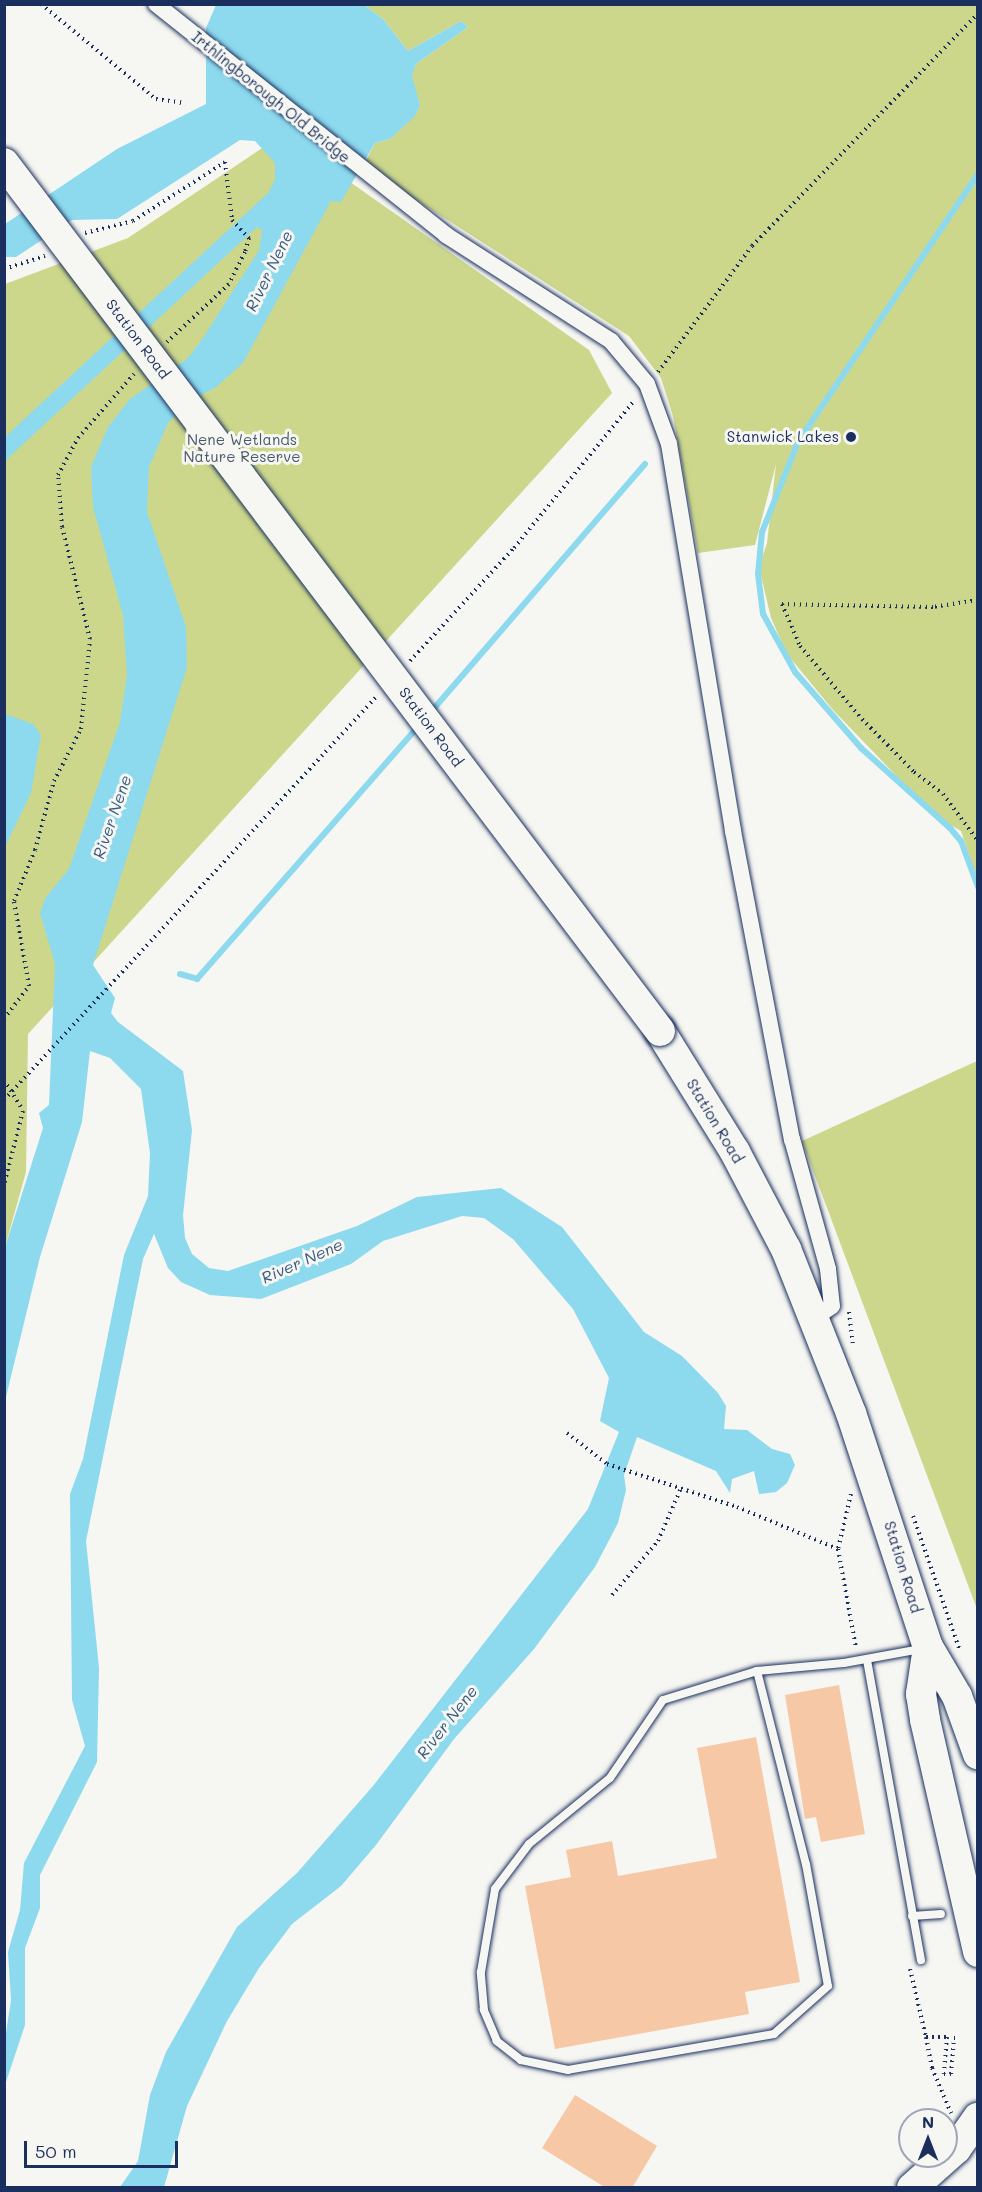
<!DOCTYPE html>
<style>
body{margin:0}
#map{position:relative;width:982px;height:2192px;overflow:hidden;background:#f6f6f2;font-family:Mali,sans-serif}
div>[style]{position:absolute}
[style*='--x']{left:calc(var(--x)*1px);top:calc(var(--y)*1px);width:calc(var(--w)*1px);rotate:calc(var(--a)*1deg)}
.green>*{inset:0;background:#ccd78b}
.water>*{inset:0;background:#8dd9ee}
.stream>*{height:6px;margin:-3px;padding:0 3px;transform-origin:3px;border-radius:3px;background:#8dd9ee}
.building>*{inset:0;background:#f7c8a6}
.path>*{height:4px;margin-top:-2px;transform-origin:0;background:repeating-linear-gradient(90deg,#1b2f5e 0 1.5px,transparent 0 6px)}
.roads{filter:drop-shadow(0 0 2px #1b2f5e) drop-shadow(0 0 2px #1b2f5e)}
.lane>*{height:8px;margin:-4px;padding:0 4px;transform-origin:4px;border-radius:4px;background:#f6f6f2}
.street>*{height:16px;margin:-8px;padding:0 8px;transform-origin:8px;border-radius:8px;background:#f6f6f2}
.highway>*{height:30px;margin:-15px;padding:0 15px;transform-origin:15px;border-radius:15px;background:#f6f6f2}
.bridges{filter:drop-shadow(0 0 2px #1b2f5e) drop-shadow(0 0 2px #1b2f5e)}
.highway-bridge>*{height:30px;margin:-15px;padding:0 15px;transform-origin:15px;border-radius:15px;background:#f6f6f2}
.dots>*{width:16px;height:16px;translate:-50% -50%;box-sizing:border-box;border:3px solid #f6f6f2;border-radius:50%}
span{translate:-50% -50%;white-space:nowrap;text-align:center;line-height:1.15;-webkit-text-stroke:6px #f6f6f2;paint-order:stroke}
.street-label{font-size:15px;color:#1b2f5e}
.poi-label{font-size:15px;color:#1b2f5e}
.right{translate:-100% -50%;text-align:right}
.park-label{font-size:15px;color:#475969}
.water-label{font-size:16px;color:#385a82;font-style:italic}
.frame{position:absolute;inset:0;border:6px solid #1b2f5e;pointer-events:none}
.north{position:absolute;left:898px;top:2108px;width:60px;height:60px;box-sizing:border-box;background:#f6f6f2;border:2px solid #9ea6b7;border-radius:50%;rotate:0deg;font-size:16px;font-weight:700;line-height:24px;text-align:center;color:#1b2f5e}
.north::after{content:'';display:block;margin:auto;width:21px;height:27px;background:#1b2f5e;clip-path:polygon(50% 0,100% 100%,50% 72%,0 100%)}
.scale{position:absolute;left:24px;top:2141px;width:154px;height:27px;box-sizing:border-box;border:3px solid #1b2f5e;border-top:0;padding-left:8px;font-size:18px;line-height:21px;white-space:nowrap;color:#1b2f5e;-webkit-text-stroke:4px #f6f6f2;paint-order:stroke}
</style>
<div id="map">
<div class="green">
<i style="clip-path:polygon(364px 5px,977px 5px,977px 878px,961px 831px,935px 816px,833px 710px,787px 654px,771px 618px,759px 567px,767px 543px,776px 464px,755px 545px,698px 553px,673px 416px,661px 378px,629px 336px,363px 166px,375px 143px,390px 139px,420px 105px,411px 76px,416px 64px,468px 27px,461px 21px,408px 51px,383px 19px)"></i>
<i style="clip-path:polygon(289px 130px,350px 182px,589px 350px,612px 393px,28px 1034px,26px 1172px,5px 1247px,5px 284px,128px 238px)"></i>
<i style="clip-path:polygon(977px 1061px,977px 1609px,802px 1141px)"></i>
</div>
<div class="water">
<i style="clip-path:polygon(216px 5px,364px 5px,383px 19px,408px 51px,461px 21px,468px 27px,416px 64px,412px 76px,420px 105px,415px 116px,390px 139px,375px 143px,341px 202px,331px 201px,243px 363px,215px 388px,189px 401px,168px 423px,149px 467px,147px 512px,186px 627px,187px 667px,93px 965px,115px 998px,111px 1013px,118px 1022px,183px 1071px,192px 1130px,183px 1215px,185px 1238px,192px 1254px,209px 1268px,228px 1271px,357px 1226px,417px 1197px,501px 1188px,562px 1227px,644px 1332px,682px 1356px,718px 1393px,726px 1406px,724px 1429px,747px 1430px,772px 1449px,790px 1454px,795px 1465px,787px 1483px,776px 1492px,759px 1494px,754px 1471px,732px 1479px,730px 1493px,716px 1471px,637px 1437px,624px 1475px,626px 1490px,618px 1523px,595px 1567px,534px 1649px,454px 1739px,376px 1845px,341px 1886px,292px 1924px,259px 1968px,227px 2021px,187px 2106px,164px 2187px,120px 2187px,138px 2161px,150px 2095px,166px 2052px,237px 1927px,297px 1873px,373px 1786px,588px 1509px,619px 1432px,600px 1421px,609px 1378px,573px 1309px,513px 1239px,484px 1218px,462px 1216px,383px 1241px,351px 1264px,261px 1299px,210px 1295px,181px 1282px,168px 1268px,154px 1234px,143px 1259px,86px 1541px,99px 1668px,97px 1762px,40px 1875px,40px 1908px,25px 1948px,25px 2025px,5px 2085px,5px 2039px,11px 2000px,8px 1952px,20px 1910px,24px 1863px,85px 1746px,72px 1700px,70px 1494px,83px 1459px,124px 1255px,148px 1196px,150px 1153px,141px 1089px,110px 1058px,90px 1051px,82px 1122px,40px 1257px,5px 1401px,5px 1247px,43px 1128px,39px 1113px,49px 1105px,55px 964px,40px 913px,46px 897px,69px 869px,120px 722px,127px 675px,123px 615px,93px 507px,91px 467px,108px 427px,130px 399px,188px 358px,203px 338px,259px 250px,262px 230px,257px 227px,5px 461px,5px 437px,268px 193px,275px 180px,275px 163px,255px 141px,240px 140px,117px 219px,72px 220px,16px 257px,5px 257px,5px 224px,117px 149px,206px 104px,206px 28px)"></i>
<i style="clip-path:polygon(5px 714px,33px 724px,41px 735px,31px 793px,5px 847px)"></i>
</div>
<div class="stream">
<i style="--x:978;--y:174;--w:323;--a:123.9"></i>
<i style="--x:798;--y:442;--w:97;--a:111.8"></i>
<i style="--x:762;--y:532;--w:42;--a:95.4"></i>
<i style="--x:758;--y:574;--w:40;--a:82.9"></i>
<i style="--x:763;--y:614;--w:66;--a:61.1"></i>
<i style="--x:795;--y:672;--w:101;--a:49"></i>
<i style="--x:861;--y:748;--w:120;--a:42"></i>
<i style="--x:950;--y:828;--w:17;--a:50"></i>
<i style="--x:961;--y:841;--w:49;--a:69.7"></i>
<i style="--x:430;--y:713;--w:329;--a:-49.2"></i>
<i style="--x:180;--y:974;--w:18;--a:16"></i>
<i style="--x:197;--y:979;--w:337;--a:-48.8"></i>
</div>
<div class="building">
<i style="clip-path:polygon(839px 1685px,865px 1834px,821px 1842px,816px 1817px,805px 1819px,785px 1695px)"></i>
<i style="clip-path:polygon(756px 1737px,800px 1982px,745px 1992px,749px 2014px,555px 2049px,525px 1886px,571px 1877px,566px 1850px,612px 1841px,618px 1876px,717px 1858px,697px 1748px)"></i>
<i style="clip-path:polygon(575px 2095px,657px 2146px,632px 2188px,606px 2188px,542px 2148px)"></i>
</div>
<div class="path">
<i style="--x:41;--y:4;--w:149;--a:39.6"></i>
<i style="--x:156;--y:99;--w:30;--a:8"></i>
<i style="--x:85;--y:233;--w:49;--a:-14"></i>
<i style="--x:133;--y:221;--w:109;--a:-32.7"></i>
<i style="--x:225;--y:162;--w:58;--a:83.1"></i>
<i style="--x:232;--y:220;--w:25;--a:47"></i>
<i style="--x:249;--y:238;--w:15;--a:106"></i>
<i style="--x:245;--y:252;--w:36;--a:117"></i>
<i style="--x:229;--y:284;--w:85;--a:136.9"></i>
<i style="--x:4;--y:269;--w:43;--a:-17.6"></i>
<i style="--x:658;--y:372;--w:157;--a:-53.3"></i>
<i style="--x:752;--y:246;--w:324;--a:-45.8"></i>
<i style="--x:978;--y:600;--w:46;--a:171.2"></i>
<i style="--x:933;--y:607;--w:151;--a:-178.9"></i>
<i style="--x:782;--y:604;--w:46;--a:66.8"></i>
<i style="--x:800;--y:646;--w:96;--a:49.7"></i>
<i style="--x:862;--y:719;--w:74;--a:45.5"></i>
<i style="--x:914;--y:772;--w:36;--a:37"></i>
<i style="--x:943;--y:794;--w:59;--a:53.3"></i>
<i style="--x:410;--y:661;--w:154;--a:-47.4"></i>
<i style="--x:514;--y:548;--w:190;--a:-50.8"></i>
<i style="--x:4;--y:1019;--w:41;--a:-52.9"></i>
<i style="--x:29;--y:986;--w:86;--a:-100"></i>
<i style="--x:14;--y:901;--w:55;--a:-67.6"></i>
<i style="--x:35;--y:850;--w:72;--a:-74.6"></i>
<i style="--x:54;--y:781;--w:59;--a:-62.6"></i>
<i style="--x:81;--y:729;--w:90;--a:-84.3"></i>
<i style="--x:90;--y:639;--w:115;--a:-104"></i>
<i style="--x:62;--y:527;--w:52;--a:-94.4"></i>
<i style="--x:58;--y:475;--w:42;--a:-61.6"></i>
<i style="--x:78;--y:438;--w:85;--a:-48.8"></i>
<i style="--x:4;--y:1080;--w:36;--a:58"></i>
<i style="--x:23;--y:1111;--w:76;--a:104.4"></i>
<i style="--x:4;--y:1100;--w:551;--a:-47.28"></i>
<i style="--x:849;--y:1312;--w:34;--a:83"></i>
<i style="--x:567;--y:1433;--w:51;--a:37.8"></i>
<i style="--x:607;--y:1464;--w:137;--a:18.3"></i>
<i style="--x:737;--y:1507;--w:109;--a:22.6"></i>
<i style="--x:851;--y:1494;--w:57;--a:103.3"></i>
<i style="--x:838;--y:1549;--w:101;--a:79.7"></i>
<i style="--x:913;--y:1516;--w:140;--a:70.8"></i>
<i style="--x:612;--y:1595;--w:71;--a:-49.6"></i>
<i style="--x:658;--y:1541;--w:58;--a:-66.5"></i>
<i style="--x:910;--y:1969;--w:70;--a:76.8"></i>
<i style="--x:926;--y:2037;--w:21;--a:0"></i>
<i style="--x:947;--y:2037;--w:37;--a:95"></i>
<i style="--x:944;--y:2074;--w:7;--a:0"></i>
<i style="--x:951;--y:2074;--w:36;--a:-85"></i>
<i style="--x:954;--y:2038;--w:6;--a:0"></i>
<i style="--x:926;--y:2037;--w:32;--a:79"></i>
<i style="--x:932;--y:2068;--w:49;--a:67.1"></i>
</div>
<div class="roads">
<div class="lane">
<i style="--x:867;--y:1660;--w:305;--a:79.8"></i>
<i style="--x:757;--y:1671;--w:199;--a:75.8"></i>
<i style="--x:806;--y:1864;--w:124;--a:79.8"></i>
<i style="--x:828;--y:1986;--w:72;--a:138.4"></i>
<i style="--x:774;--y:2034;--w:209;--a:170.1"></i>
<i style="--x:568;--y:2070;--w:48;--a:-168"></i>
<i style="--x:521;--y:2060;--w:31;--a:-142"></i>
<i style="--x:497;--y:2041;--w:34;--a:-113"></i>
<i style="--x:484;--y:2010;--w:38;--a:-95"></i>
<i style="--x:481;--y:1972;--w:84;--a:-80.4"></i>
<i style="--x:495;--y:1889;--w:56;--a:-52.9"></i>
<i style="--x:529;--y:1844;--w:104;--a:-39.2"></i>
<i style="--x:610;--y:1778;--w:94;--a:-55.8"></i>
<i style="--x:663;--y:1700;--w:98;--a:-17.1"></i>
<i style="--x:757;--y:1671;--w:87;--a:-5.3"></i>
<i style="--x:844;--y:1663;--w:78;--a:-10.3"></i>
<i style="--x:912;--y:1916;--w:29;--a:-4"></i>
</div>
<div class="street">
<i style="--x:156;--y:4;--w:371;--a:38.5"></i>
<i style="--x:446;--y:235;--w:196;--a:32.7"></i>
<i style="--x:611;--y:341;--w:56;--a:50.1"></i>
<i style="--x:647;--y:384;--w:64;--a:69.9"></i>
<i style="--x:669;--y:444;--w:392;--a:80.6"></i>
<i style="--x:733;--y:831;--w:314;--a:79.2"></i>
<i style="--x:792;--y:1139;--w:135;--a:74.5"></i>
<i style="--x:828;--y:1269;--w:37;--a:84"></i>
<i style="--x:832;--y:1306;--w:22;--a:146"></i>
</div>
<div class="highway">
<i style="--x:660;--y:1031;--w:142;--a:58.2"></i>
<i style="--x:735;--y:1152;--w:110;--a:62.3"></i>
<i style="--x:786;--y:1249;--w:176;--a:68.4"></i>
<i style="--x:851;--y:1413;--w:246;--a:71.8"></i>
<i style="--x:928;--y:1647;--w:57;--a:59.4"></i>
<i style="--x:957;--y:1696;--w:62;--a:70.1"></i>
<i style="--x:928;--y:1647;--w:48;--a:98.5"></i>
<i style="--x:921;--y:1694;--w:26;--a:81"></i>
<i style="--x:925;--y:1720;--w:238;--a:77.1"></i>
<i style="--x:912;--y:2188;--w:59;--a:-41.6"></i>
<i style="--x:956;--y:2149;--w:38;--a:-55"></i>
</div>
</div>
<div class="bridges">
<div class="highway-bridge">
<i style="--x:4;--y:163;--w:1088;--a:52.92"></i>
</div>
</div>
<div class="dots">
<i style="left:851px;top:437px;background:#1b2f5e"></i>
</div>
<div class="street-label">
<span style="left:271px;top:97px;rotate:39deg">Irthlingborough Old Bridge</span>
<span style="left:138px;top:339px;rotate:53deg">Station Road</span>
<span style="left:431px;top:727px;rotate:53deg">Station Road</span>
<span style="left:715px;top:1121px;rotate:59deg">Station Road</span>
<span style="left:903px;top:1567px;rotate:73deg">Station Road</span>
</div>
<div class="poi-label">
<span class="right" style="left:839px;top:437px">Stanwick Lakes</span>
</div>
<div class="park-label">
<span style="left:242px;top:448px">Nene Wetlands<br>Nature Reserve</span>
</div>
<div class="water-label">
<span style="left:269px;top:271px;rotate:-64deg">River Nene</span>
<span style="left:112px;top:817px;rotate:-71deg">River Nene</span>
<span style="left:302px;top:1261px;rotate:-24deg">River Nene</span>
<span style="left:447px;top:1722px;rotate:-52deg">River Nene</span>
</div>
<div class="frame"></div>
<div class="north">N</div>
<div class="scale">50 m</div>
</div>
